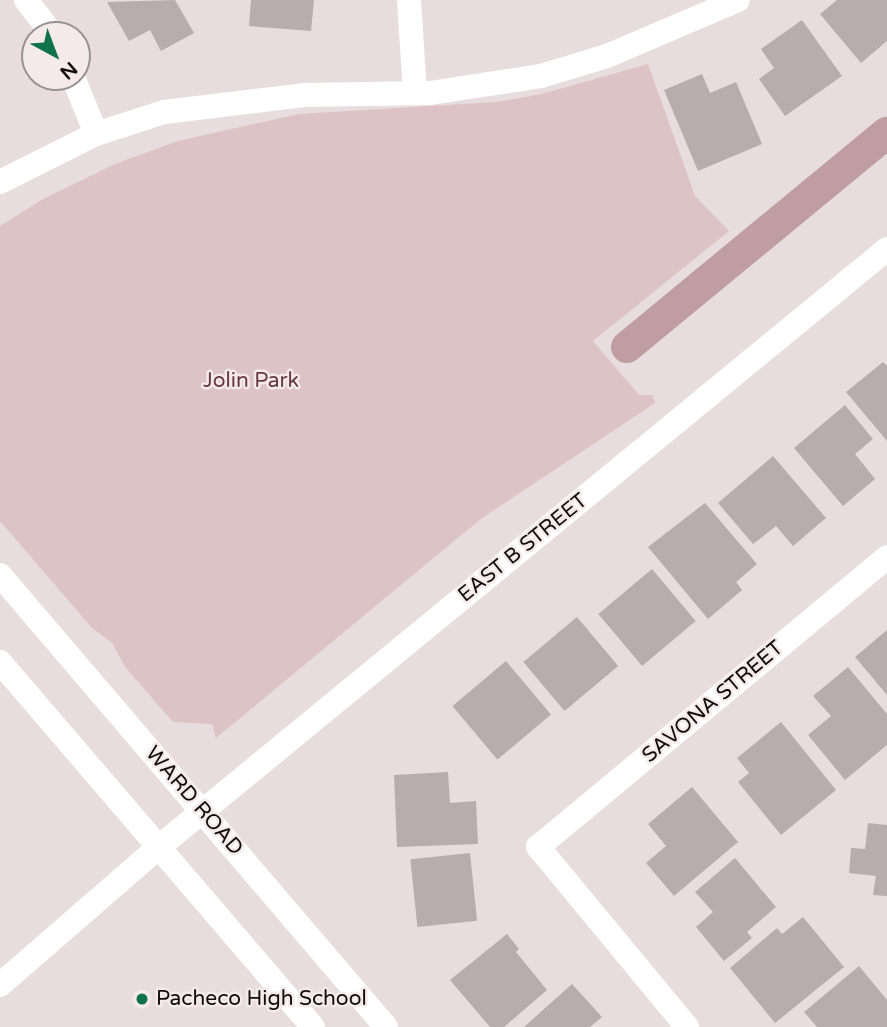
<!DOCTYPE html>
<style>
body{margin:0}
#map{position:relative;width:887px;height:1027px;overflow:hidden;background:#e7ddde;font-family:"Varela Round",sans-serif}
div>[style]{position:absolute}
[style*='--x']{left:calc(var(--x)*1px);top:calc(var(--y)*1px);width:calc(var(--w)*1px);rotate:calc(var(--a)*1deg)}
.green>*{inset:0;background:#ddc2c6}
.canal>*{height:32px;margin:-16px;padding:0 16px;transform-origin:16px;border-radius:16px;background:#c09da2}
.building>*{inset:0;background:#b7adae;transform-origin:0 0}
.street>*{height:24px;margin:-12px;padding:0 12px;transform-origin:12px;border-radius:12px;background:#fff}
.dots>*{width:19px;height:19px;translate:-50% -50%;box-sizing:border-box;border:4px solid #f4eaec;border-radius:50%}
span{translate:-50% -50%;white-space:nowrap;text-align:center;line-height:1.15;-webkit-text-stroke:5px #f4eaec;paint-order:stroke}
.park-label{font-size:21px;color:#6a3841}
.street-label{font-size:21px;color:#0f0c0d}
.poi-label{font-size:21px;color:#0f0c0d}
.left{translate:0 -50%;text-align:left}
.north{position:absolute;left:21px;top:21px;width:70px;height:70px;box-sizing:border-box;background:#f4eaec;border:2px solid #989193;border-radius:50%;rotate:139deg;font-size:19px;font-weight:700;line-height:28px;text-align:center;color:#0f0c0d}
.north::after{content:'';display:block;margin:auto;width:24px;height:32px;background:#107248;clip-path:polygon(50% 0,100% 100%,50% 72%,0 100%)}
</style>
<div id="map">
<div class="green">
<i style="clip-path:polygon(648px 64px,695px 196px,729px 231px,593px 341px,639px 395px,653px 395px,655px 403px,482px 518px,216px 738px,212px 724px,173px 722px,126px 668px,112px 643px,92px 628px,0 521px,0 226px,43px 199px,115px 164px,178px 141px,299px 114px,496px 102px,542px 94px)"></i>
</div>
<div class="canal">
<i style="--x:627;--y:347;--w:337;--a:-39.5"></i>
</div>
<div class="building">
<i style="clip-path:polygon(175px 0,194px 33px,161px 51px,150px 30px,129px 41px,107px 2px)"></i>
<i style="clip-path:polygon(251px 0,314px 0,311px 31px,249px 26px)"></i>
<i style="clip-path:polygon(837px 0,887px 0,887px 41px,861px 63px,820px 14px)"></i>
<i style="clip-path:polygon(802px 20px,842px 76px,785px 116px,759px 79px,774px 68px,761px 49px)"></i>
<i style="clip-path:polygon(702px 74px,710px 93px,736px 82px,762px 144px,698px 171px,664px 90px)"></i>
<i style="clip-path:polygon(883px 362px,887px 366px,887px 441px,846px 392px)"></i>
<i style="clip-path:polygon(845px 405px,873px 439px,855px 454px,875px 479px,843px 506px,794px 448px)"></i>
<i style="clip-path:polygon(773px 456px,826px 518px,793px 546px,776px 526px,753px 544px,718px 503px)"></i>
<i style="clip-path:polygon(705px 503px,757px 564px,736px 582px,742px 590px,708px 619px,648px 547px)"></i>
<i style="left:652px;top:569px;width:68px;height:70px;rotate:50deg"></i>
<i style="left:577px;top:617px;width:64px;height:70px;rotate:50deg"></i>
<i style="clip-path:polygon(887px 630px,887px 695px,855px 657px)"></i>
<i style="left:506px;top:661px;width:70px;height:70px;rotate:50deg"></i>
<i style="clip-path:polygon(848px 667px,887px 714px,887px 745px,845px 780px,808px 735px,831px 716px,813px 696px)"></i>
<i style="clip-path:polygon(781px 722px,836px 790px,781px 835px,738px 782px,749px 773px,737px 758px)"></i>
<i style="clip-path:polygon(448px 772px,450px 803px,476px 801px,478px 844px,397px 847px,394px 775px)"></i>
<i style="clip-path:polygon(692px 787px,738px 842px,674px 896px,646px 863px,666px 846px,648px 824px)"></i>
<i style="clip-path:polygon(868px 823px,887px 825px,887px 896px,873px 895px,876px 876px,849px 873px,851px 848px,865px 849px)"></i>
<i style="left:470px;top:853px;width:68px;height:60px;rotate:84deg"></i>
<i style="clip-path:polygon(735px 858px,776px 907px,747px 932px,752px 938px,724px 961px,696px 927px,713px 912px,695px 892px)"></i>
<i style="clip-path:polygon(803px 917px,844px 967px,775px 1023px,730px 968px,777px 928px,782px 934px)"></i>
<i style="clip-path:polygon(507px 934px,519px 949px,516px 952px,547px 990px,504px 1027px,490px 1027px,450px 980px)"></i>
<i style="clip-path:polygon(859px 966px,887px 1000px,887px 1027px,817px 1027px,804px 1012px)"></i>
<i style="clip-path:polygon(572px 984px,602px 1017px,590px 1027px,524px 1027px)"></i>
</div>
<div class="street">
<i style="--x:26;--y:0;--w:44;--a:52.4"></i>
<i style="--x:409;--y:0;--w:93;--a:86.3"></i>
<i style="--x:73;--y:77;--w:61;--a:68"></i>
<i style="--x:0;--y:182;--w:107;--a:-26.6"></i>
<i style="--x:96;--y:134;--w:71;--a:-17.9"></i>
<i style="--x:164;--y:112;--w:141;--a:-6.9"></i>
<i style="--x:304;--y:95;--w:126;--a:-0.9"></i>
<i style="--x:430;--y:93;--w:112;--a:-8.7"></i>
<i style="--x:541;--y:76;--w:69;--a:-16.9"></i>
<i style="--x:607;--y:56;--w:142;--a:-23.1"></i>
<i style="--x:0;--y:575;--w:594;--a:49.5"></i>
<i style="--x:0;--y:662;--w:481;--a:49.4"></i>
<i style="--x:0;--y:985;--w:211;--a:-41"></i>
<i style="--x:159;--y:847;--w:942;--a:-39.4"></i>
<i style="--x:687;--y:1027;--w:234;--a:-129.6"></i>
<i style="--x:538;--y:847;--w:454;--a:-39.7"></i>
</div>
<div class="dots">
<i style="left:142px;top:999px;background:#107248"></i>
</div>
<div class="park-label">
<span style="left:251px;top:381px">Jolin Park</span>
</div>
<div class="street-label">
<span style="left:523px;top:548px;rotate:-39deg">EAST B STREET</span>
<span style="left:713px;top:702px;rotate:-40deg">SAVONA STREET</span>
<span style="left:194px;top:801px;rotate:49deg">WARD ROAD</span>
</div>
<div class="poi-label">
<span class="left" style="left:156px;top:999px">Pacheco High School</span>
</div>
<div class="north">N</div>
</div>
